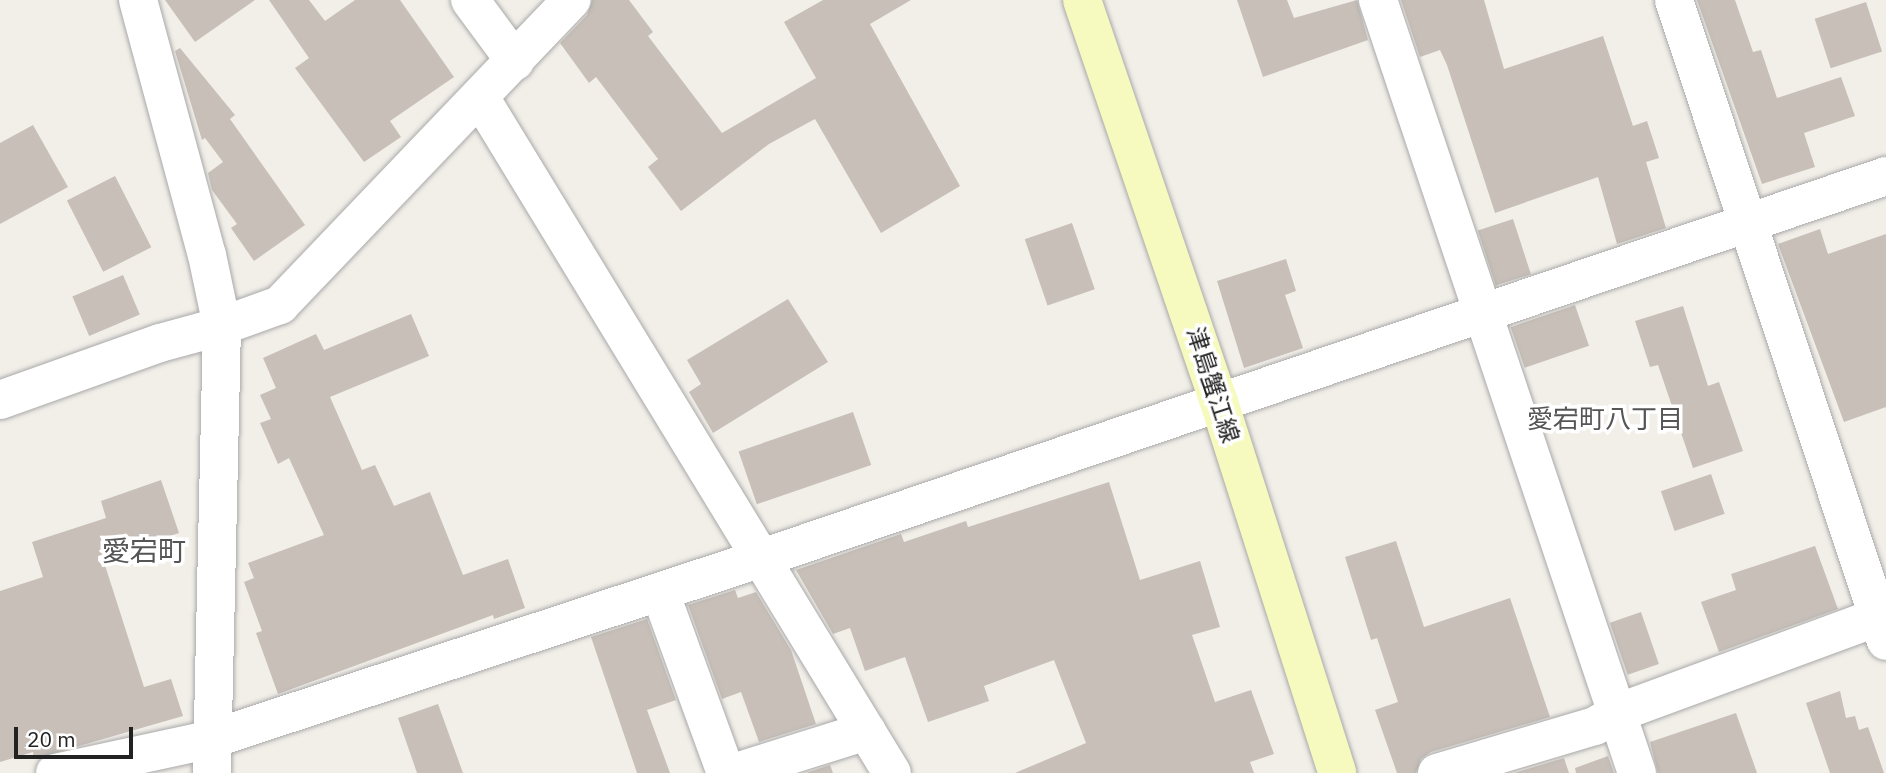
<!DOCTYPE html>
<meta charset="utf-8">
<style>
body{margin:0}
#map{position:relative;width:1886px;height:773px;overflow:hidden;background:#f2efe9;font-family:"IBM Plex Sans","Noto Sans JP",sans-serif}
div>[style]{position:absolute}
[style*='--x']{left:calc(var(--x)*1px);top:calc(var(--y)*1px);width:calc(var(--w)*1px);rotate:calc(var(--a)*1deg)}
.building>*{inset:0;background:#c7bfb8;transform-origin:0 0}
.roads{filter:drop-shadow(0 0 2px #a9a9a9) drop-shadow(0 0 2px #a9a9a9)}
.minor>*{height:38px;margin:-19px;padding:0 19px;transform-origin:19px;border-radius:19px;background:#fff}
.tertiary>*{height:38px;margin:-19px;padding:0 19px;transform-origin:19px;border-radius:19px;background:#fff}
.secondary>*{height:38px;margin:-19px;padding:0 19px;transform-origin:19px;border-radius:19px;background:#f7fabf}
span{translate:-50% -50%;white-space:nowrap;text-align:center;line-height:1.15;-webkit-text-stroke:7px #fff;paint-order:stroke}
.street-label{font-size:24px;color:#222}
.neighbourhood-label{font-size:26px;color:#555}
.quarter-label{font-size:28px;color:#555}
.scale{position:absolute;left:14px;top:727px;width:119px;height:32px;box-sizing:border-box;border:4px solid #222;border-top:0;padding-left:9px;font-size:21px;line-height:24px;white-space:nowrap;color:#222;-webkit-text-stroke:5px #fff;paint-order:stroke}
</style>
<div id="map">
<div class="building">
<i style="clip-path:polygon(165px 0,255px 0,195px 42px)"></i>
<i style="clip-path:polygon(269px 0,309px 0,325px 21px,355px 0,400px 0,454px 77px,390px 121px,401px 137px,364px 162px,295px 68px,309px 58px)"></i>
<i style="clip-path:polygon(592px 0,629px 0,653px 32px,648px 36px,722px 133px,816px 78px,784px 22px,823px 0,911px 0,870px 24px,960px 186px,881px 233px,815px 119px,769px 144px,681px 211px,648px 167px,658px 159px,596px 77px,589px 83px,560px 43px,587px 15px)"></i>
<i style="clip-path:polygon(1237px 0,1287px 0,1294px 18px,1357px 0,1368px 40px,1263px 77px)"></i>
<i style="clip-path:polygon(1401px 0,1484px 0,1504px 69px,1603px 36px,1633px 126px,1647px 121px,1659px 158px,1646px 162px,1666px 228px,1617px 244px,1598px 177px,1495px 213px,1447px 65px,1440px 50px,1420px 57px)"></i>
<i style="clip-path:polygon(1697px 0,1735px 0,1753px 52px,1761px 50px,1777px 98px,1841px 77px,1855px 116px,1804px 133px,1815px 167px,1762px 184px)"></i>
<i style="left:1866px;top:2px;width:52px;height:54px;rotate:72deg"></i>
<i style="clip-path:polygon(180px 48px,235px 115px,230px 119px,305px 225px,254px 261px,231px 228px,237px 224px,212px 190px,208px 173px,223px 162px,205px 138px,202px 140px,175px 51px)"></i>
<i style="clip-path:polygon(33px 125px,68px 187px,0 224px,0 143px)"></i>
<i style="left:115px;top:176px;width:80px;height:54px;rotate:63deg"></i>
<i style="left:1513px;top:219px;width:58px;height:37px;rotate:72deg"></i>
<i style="left:1072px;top:223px;width:70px;height:50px;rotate:71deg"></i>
<i style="clip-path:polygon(1820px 229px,1828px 254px,1886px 234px,1886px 407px,1844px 422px,1778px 244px)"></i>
<i style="clip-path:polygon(1286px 259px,1296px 291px,1285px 295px,1303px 348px,1244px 368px,1217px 281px)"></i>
<i style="left:123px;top:275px;width:43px;height:55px;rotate:67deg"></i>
<i style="clip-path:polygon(788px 299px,828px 362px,713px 433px,689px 392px,701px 384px,687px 360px)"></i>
<i style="left:1575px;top:305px;width:43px;height:68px;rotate:71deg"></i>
<i style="clip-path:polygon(1683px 306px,1708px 386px,1719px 382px,1743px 451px,1693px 468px,1658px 365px,1650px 367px,1635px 321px)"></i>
<i style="clip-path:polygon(411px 314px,429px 356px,330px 397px,362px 470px,375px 465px,394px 506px,430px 492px,463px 575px,508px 559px,525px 608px,494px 619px,493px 615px,278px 694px,256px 633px,262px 631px,244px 582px,254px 578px,248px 563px,324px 535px,289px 458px,278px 464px,260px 423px,271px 419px,260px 395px,276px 388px,263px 358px,316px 334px,324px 350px)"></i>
<i style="left:853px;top:412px;width:56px;height:121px;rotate:71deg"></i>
<i style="left:1711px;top:474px;width:42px;height:53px;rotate:71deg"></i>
<i style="clip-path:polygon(161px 480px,179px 533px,103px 559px,144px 687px,171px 679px,183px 716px,34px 759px,33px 752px,0 762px,0 591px,43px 577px,32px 542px,106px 518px,101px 501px)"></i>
<i style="clip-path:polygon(1109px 482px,1140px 580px,1200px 561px,1220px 627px,1192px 635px,1215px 702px,1251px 690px,1274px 754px,1250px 762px,1254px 773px,1015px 773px,1086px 743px,1054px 660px,984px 686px,989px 701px,928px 722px,905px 657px,865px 671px,850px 628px,833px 634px,796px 570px,901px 534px,904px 542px,966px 521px,968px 527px)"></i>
<i style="clip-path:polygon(1396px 541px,1424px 627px,1510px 598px,1550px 717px,1431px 752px,1421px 759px,1416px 773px,1397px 773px,1375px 710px,1398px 702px,1377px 638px,1371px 640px,1345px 557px)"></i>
<i style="clip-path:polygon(1815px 546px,1838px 609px,1719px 652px,1701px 602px,1736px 590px,1731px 574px)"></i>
<i style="clip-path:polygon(735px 590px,738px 598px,756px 592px,791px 650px,816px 724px,759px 742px,741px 692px,722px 699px,688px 605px)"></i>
<i style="left:1641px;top:612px;width:55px;height:33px;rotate:71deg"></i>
<i style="clip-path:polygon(647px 619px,676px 700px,647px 710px,670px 773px,637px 773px,591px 637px)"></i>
<i style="clip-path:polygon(1840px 691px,1846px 718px,1855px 716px,1859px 730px,1868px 727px,1884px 773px,1830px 773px,1806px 703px)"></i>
<i style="clip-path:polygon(438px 704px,463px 773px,417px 773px,398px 718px)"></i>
<i style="clip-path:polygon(1736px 713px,1757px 773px,1658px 773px,1650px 742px)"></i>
<i style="clip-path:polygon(1608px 756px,1614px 773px,1576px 773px,1575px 768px)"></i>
<i style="clip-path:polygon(1564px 758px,1569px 773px,1514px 773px)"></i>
<i style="clip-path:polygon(830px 765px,833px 773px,806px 773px)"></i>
</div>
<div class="roads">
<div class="minor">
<i style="--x:138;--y:0;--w:264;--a:74.9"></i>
<i style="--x:207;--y:255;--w:73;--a:78.1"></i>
<i style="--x:222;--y:326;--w:447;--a:91.3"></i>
<i style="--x:470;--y:0;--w:76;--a:53.6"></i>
<i style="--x:1378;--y:0;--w:815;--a:71.48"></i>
<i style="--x:1674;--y:0;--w:675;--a:71.7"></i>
<i style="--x:481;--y:99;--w:789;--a:58.63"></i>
<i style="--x:222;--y:326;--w:62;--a:-19.9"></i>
<i style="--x:280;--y:305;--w:422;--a:-46.3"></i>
<i style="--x:660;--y:592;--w:193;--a:70"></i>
<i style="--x:55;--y:773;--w:161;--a:-12.2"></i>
<i style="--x:212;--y:739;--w:579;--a:-18.22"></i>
<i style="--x:762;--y:558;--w:1187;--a:-18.77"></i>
<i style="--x:733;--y:773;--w:140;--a:-17.4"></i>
<i style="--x:1437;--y:773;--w:165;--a:-16.6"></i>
<i style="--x:1595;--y:726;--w:26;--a:-31"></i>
<i style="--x:1617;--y:713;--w:278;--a:-20.2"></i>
</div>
<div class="tertiary">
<i style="--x:0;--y:400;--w:170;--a:-19.6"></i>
<i style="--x:160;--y:343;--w:64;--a:-15.3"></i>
</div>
<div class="secondary">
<i style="--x:1082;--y:0;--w:422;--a:71.2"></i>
<i style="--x:1218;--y:399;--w:392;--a:72.3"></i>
</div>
</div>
<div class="street-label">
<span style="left:1213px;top:385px;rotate:72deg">津島蟹江線</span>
</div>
<div class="neighbourhood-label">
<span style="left:1605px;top:419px">愛宕町八丁目</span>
</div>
<div class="quarter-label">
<span style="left:144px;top:551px">愛宕町</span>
</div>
<div class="scale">20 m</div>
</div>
